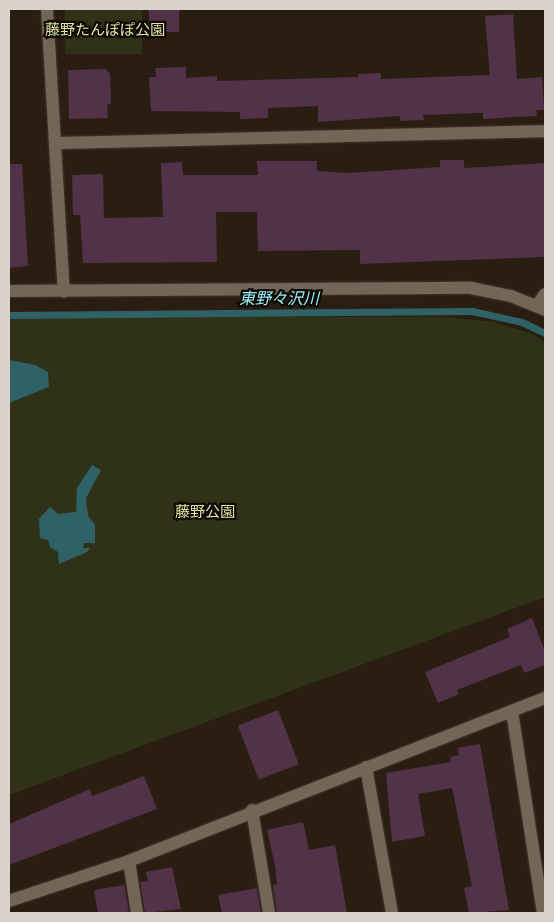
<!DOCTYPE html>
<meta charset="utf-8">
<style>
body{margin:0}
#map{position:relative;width:554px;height:922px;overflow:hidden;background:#291e11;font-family:Karla,"Noto Sans JP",sans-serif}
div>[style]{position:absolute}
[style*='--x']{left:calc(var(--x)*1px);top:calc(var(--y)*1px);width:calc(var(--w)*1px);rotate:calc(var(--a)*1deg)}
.green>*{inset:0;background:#303217;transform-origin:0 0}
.water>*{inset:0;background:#2f6266}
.stream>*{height:7px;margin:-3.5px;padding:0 3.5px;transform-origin:3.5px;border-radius:3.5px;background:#2f6266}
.building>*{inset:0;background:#513248;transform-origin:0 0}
.roads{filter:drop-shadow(0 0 1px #423931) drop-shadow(0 0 1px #423931)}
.minor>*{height:12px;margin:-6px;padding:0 6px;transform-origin:6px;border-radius:6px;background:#736657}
span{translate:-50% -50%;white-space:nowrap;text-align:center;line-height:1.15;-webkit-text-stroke:4.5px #0e0905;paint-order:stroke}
.park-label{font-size:15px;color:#e1e7a5}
.water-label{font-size:16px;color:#97eff5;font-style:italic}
.frame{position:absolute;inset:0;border:10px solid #dad3ca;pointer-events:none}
</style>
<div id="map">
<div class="green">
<i style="left:65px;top:9px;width:77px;height:45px"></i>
<i style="clip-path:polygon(9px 317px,443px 317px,494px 322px,532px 334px,545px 342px,545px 597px,9px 795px)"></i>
</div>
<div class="water">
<i style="clip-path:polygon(9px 360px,35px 365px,48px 372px,49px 387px,9px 403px)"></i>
<i style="clip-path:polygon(92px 465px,101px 470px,86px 498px,88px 516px,95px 525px,95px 543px,84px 543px,83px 548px,90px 548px,87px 552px,59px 564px,58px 552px,50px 547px,48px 540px,40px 538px,39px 519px,50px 507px,58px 514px,76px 512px,77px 488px)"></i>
</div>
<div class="stream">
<i style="--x:9;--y:315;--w:463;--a:-0.5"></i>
<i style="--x:472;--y:311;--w:51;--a:12.4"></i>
<i style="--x:522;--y:322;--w:25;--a:26"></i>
</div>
<div class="building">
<i style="left:149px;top:9px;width:30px;height:23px"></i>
<i style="clip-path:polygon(513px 14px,517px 79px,542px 77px,544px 110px,536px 110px,537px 116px,483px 119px,483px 113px,423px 115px,424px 120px,400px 121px,400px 116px,318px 122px,318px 106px,268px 108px,268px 118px,240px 119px,240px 112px,151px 111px,149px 77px,156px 77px,155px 68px,186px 67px,186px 78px,217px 76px,217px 81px,358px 77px,358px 74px,381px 73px,381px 79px,490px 75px,485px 16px)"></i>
<i style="clip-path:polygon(106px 69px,110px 74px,111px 104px,107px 104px,108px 118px,69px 119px,68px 70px)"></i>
<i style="clip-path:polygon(440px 160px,464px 160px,464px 168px,545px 163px,545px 257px,360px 264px,360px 250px,258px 251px,257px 212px,216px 212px,217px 262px,83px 263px,80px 215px,73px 215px,72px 175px,103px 174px,104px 218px,163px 217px,161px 163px,182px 162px,183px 175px,258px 175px,257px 161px,317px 161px,317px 171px,347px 173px,440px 167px)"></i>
<i style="clip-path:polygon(9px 164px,22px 164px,28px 266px,9px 268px)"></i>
<i style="clip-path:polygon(532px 618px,545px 651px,545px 665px,524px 673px,521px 665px,457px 690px,459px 694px,438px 703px,425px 672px,510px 637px,507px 629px)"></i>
<i style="left:278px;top:710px;width:58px;height:43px;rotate:69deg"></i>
<i style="clip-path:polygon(480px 744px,509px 910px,469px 913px,464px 888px,472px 886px,452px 788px,418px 794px,425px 836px,392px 842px,386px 773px,451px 762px,450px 757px,459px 755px,458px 748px)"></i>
<i style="clip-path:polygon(144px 776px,157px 809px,9px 865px,9px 824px,90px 789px,92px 796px)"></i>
<i style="clip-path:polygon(303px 822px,309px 850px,335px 845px,347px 913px,277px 913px,273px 885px,277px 884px,275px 866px,267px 830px)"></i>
<i style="clip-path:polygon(172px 867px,181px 909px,145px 913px,140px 882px,148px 881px,146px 872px)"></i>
<i style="clip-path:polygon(124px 885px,129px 913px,98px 913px,94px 890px)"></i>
<i style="clip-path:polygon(257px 888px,261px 913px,222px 913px,218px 895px)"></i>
</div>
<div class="roads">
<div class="minor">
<i style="--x:47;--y:9;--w:283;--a:86.6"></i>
<i style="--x:56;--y:143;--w:489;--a:-1.4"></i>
<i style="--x:9;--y:291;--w:462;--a:-0.4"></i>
<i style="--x:471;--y:288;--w:41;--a:11.3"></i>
<i style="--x:511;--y:296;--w:37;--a:22"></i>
<i style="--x:538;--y:304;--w:12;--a:-55"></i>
<i style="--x:512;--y:711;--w:204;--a:81.3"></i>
<i style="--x:366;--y:767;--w:148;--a:79.9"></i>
<i style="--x:252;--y:810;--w:104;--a:80.6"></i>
<i style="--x:129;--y:861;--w:53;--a:81.3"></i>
<i style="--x:9;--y:901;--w:126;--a:-18.4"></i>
<i style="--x:129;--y:861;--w:447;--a:-21.4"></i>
</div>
</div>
<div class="park-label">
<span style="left:105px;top:31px">藤野たんぽぽ公園</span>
<span style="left:205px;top:513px">藤野公園</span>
</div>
<div class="water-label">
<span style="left:279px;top:299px">東野々沢川</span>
</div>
<div class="frame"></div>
</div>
